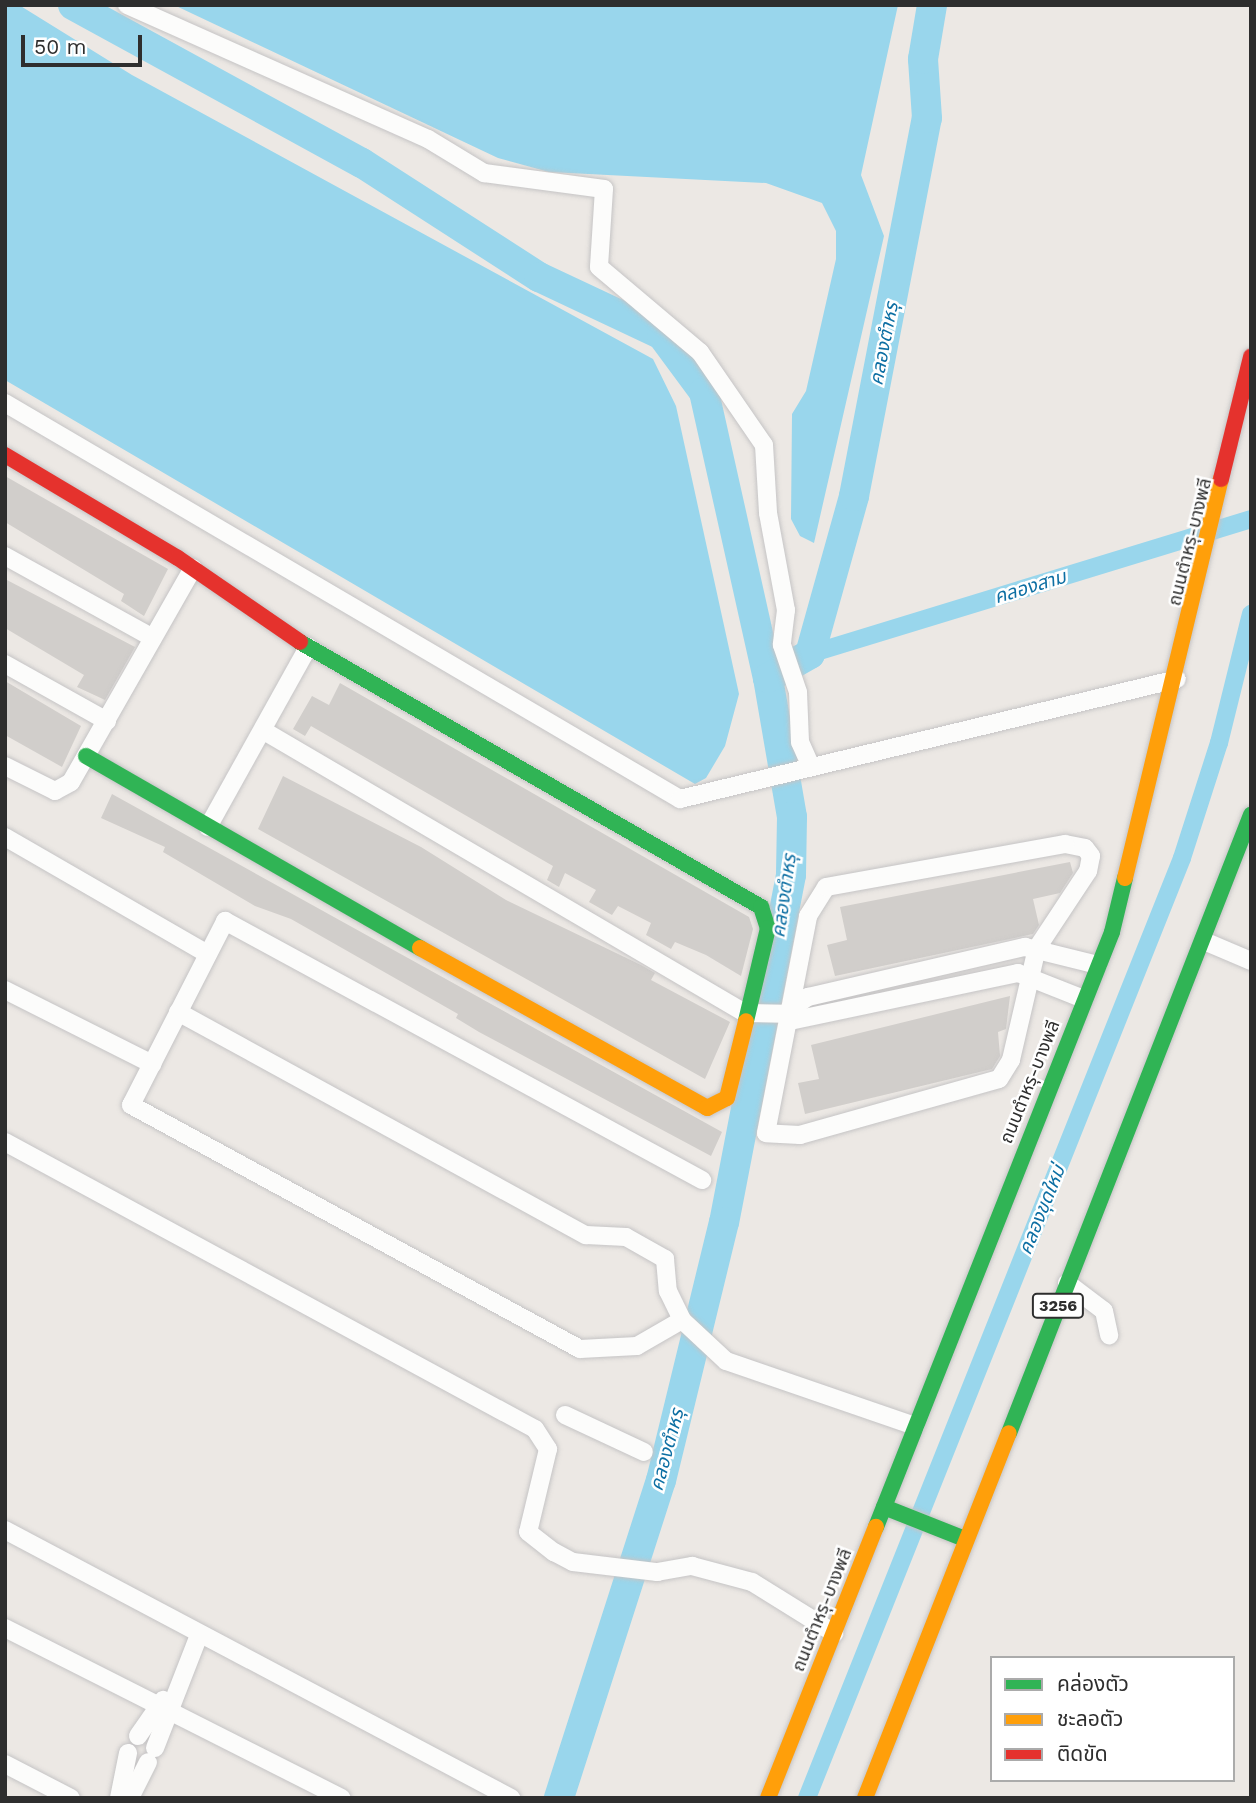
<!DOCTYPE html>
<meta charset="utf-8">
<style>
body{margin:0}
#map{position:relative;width:1256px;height:1803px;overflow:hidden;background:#ece8e4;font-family:"Work Sans","Noto Sans Thai",sans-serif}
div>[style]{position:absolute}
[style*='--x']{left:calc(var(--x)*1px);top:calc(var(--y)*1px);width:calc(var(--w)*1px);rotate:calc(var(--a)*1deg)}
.water>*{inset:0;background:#99d6ec}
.canal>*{height:18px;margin:-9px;padding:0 9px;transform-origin:9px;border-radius:9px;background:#99d6ec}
.river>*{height:30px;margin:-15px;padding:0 15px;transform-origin:15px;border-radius:15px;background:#99d6ec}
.building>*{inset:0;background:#d1cecb}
.roads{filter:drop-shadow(0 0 2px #c5c4c5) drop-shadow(0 0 2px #c5c4c5)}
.street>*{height:18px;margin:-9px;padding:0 9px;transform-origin:9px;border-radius:9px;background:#fcfcfb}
.fast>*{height:16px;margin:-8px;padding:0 8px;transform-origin:8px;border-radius:8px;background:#30b455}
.slow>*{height:16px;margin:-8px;padding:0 8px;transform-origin:8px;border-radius:8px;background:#ff9f0a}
.jam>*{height:16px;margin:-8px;padding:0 8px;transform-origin:8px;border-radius:8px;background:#e5322d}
span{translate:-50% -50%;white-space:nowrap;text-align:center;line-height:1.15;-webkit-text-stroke:5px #fff;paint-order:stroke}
.shield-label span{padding:2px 5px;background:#fff;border:2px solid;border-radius:5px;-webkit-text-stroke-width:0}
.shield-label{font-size:16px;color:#2e2e2e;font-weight:700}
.street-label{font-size:18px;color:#2e2e2e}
.water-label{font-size:19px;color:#0d6fa3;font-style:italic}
.frame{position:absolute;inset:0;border:7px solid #2e2e2e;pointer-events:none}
.legend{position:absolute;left:990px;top:1656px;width:245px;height:126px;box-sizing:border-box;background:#fff;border:2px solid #ababab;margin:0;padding:9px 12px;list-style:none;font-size:21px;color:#2e2e2e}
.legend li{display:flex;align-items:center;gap:14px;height:35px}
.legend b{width:35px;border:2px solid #ababab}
.scale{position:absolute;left:21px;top:35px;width:121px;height:32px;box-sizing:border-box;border:4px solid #2e2e2e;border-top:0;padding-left:9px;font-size:21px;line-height:24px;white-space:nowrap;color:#2e2e2e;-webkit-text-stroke:5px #fff;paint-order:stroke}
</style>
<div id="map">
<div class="water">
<i style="clip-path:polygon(5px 5px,19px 5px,132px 75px,653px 359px,676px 406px,739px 694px,725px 746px,706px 778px,695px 784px,5px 380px)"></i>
<i style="clip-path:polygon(174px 5px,898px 5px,861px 175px,884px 236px,814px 543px,800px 536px,791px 519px,792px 414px,806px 391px,836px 259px,836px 231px,822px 203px,766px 183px,549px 172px,498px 158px)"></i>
</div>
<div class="canal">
<i style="--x:810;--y:654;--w:461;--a:-17"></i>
<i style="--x:807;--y:1798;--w:1012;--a:-68.25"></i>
<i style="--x:1182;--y:858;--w:121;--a:-72.2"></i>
<i style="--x:1219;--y:743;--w:133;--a:-76.1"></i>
</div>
<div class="river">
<i style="--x:73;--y:5;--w:329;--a:28.7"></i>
<i style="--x:362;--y:163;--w:211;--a:32.8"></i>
<i style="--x:539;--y:277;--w:136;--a:25.2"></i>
<i style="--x:662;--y:335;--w:71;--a:53.6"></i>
<i style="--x:704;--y:392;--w:293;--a:77.4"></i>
<i style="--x:768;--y:678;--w:141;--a:80.2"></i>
<i style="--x:792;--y:817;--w:58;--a:91"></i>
<i style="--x:791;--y:875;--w:353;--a:100.9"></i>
<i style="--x:724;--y:1222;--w:266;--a:103.7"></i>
<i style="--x:661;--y:1480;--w:334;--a:107.8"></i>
<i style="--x:768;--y:678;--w:48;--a:-29.7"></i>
<i style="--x:810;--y:654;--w:164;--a:-74.4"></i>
<i style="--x:854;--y:496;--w:385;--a:-79.1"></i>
<i style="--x:927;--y:118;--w:59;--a:-93.9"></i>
<i style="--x:923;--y:59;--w:55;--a:-80.5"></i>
</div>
<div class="building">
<i style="clip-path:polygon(5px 476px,168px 569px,144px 616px,121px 601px,124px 594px,5px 522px)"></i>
<i style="clip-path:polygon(5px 579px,135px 647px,105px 700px,77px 687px,84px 675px,5px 628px)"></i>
<i style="clip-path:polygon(5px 681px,81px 726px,62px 767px,5px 735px)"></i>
<i style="clip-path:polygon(340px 683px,749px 917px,753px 929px,741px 976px,706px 955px,675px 942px,671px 949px,646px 935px,651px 923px,618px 906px,612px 915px,589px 902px,596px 890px,565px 873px,559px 887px,547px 880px,553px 866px,311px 726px,305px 736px,293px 729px,312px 696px,329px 705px)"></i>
<i style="clip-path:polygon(283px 776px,421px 847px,506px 900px,641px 965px,655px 973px,651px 980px,730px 1022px,705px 1079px,258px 829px)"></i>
<i style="clip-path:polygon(112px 794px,722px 1132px,711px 1156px,479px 1032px,456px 1018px,458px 1014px,291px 919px,255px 906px,163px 852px,165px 847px,101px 818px)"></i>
<i style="clip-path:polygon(1070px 862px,1073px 873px,1060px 893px,1033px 899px,1039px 925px,1033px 934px,835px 976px,827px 945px,847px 940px,840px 907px)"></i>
<i style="clip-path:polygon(1010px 996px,1006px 1029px,998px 1032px,1000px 1056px,992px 1069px,805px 1114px,798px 1083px,819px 1079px,811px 1045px)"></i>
</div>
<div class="roads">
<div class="street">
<i style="--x:127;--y:5;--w:329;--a:24"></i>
<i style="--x:428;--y:139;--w:66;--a:31.3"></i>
<i style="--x:484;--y:173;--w:121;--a:7.6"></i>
<i style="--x:604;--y:189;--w:78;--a:93.7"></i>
<i style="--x:599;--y:267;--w:132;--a:40.1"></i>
<i style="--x:700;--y:352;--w:113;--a:55.5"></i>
<i style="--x:764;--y:445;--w:68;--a:86.6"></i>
<i style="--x:768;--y:513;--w:99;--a:79.5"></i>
<i style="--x:786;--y:610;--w:35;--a:97"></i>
<i style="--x:782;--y:645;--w:50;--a:71.2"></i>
<i style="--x:798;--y:692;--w:50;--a:87.7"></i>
<i style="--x:800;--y:742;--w:27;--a:66"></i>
<i style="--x:5;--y:403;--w:783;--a:30.4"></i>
<i style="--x:680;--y:799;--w:511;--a:-13.57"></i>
<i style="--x:5;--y:556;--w:169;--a:29"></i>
<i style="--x:5;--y:664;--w:117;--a:29.2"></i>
<i style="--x:264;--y:731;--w:558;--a:30.38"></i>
<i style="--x:745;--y:1013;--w:39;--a:1"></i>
<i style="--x:784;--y:1014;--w:9;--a:49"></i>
<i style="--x:790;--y:1021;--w:233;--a:-11.9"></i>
<i style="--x:1018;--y:973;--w:71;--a:21.5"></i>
<i style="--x:5;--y:766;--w:56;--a:26.6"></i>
<i style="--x:55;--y:791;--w:18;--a:-29"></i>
<i style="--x:71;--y:782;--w:246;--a:-60.3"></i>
<i style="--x:208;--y:827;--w:206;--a:-60.9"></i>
<i style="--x:5;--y:837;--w:234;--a:30"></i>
<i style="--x:1065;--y:844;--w:20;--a:11"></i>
<i style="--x:1085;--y:848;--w:10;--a:53"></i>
<i style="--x:1091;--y:856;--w:15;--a:101"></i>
<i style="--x:1088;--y:871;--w:92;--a:123.5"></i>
<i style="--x:1037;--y:948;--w:115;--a:103.1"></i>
<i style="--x:1011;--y:1060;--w:22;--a:122"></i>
<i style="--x:999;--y:1079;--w:207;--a:164.3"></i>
<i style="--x:800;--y:1135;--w:34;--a:-177"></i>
<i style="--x:766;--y:1133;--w:221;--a:-79"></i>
<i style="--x:808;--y:916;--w:34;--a:-58"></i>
<i style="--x:826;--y:887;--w:243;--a:-10.2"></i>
<i style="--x:1204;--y:941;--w:51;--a:23.1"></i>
<i style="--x:5;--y:990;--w:165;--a:26.7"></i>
<i style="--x:178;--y:1012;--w:465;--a:28.7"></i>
<i style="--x:586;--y:1235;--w:40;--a:2.9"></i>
<i style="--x:626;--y:1237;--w:45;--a:29.4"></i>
<i style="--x:665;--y:1259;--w:32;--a:85"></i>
<i style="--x:668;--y:1291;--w:32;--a:64"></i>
<i style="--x:682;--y:1320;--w:60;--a:43"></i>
<i style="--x:726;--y:1361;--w:200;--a:19"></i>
<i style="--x:787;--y:1012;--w:26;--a:-36"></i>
<i style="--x:808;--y:997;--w:223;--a:-13"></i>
<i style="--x:1025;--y:947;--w:75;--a:13.9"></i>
<i style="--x:5;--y:1142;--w:603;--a:28.44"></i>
<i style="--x:535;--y:1429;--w:24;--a:57"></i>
<i style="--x:548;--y:1449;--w:85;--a:103.5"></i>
<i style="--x:528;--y:1532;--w:33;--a:38"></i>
<i style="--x:554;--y:1552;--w:21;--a:28"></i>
<i style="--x:573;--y:1562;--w:85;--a:6.8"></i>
<i style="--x:657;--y:1572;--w:36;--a:-10"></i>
<i style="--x:692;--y:1566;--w:62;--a:14.9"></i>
<i style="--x:752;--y:1582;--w:97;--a:31.9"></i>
<i style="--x:1067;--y:1283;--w:46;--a:37.1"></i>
<i style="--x:1104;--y:1311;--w:25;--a:78"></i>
<i style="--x:682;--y:1320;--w:52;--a:150"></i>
<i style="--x:637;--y:1346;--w:57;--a:177"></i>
<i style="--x:580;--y:1349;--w:511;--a:-151.48"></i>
<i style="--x:131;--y:1105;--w:207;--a:-62.9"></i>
<i style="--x:225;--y:921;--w:543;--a:28.5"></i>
<i style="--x:565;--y:1415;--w:87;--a:25.1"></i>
<i style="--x:5;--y:1530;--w:573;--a:27.91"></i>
<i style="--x:5;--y:1628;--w:377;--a:26.8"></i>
<i style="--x:138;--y:1736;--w:44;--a:-55.2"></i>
<i style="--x:155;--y:1748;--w:121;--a:-68.7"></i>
<i style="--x:5;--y:1764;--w:74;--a:27.3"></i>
<i style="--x:119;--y:1798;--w:46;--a:-78.7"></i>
<i style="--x:130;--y:1798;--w:40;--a:-63.4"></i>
</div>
<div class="fast">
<i style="--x:300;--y:642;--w:532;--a:29.89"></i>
<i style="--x:761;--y:907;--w:22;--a:72"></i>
<i style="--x:768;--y:928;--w:96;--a:103.3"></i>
<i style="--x:86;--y:756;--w:385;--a:29.9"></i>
<i style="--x:1009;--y:1433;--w:664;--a:-68.62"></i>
<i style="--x:884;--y:1507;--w:87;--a:21.6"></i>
<i style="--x:876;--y:1527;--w:640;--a:-68.36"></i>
<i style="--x:1112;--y:932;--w:56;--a:-76.5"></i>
</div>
<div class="slow">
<i style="--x:1125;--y:878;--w:410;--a:-76.5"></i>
<i style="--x:420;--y:948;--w:329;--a:29.1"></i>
<i style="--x:707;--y:1108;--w:22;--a:-27"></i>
<i style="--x:727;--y:1098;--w:79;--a:-76.1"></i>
<i style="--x:768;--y:1798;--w:292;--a:-68.3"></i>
<i style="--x:865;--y:1798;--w:392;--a:-68.5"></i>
</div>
<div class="jam">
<i style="--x:5;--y:455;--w:201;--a:30.8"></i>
<i style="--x:178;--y:558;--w:148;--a:34.5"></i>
<i style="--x:1221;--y:479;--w:126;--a:-76.2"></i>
</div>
</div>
<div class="shield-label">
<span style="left:1058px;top:1306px">3256</span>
</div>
<div class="street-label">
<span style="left:1190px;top:542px;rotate:-76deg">ถนนตำหรุ-บางพลี</span>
<span style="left:1030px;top:1082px;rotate:-68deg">ถนนตำหรุ-บางพลี</span>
<span style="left:822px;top:1610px;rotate:-68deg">ถนนตำหรุ-บางพลี</span>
</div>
<div class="water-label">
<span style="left:884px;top:344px;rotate:-79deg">คลองตำหรุ</span>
<span style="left:1030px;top:587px;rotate:-17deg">คลองสาม</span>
<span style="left:784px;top:896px;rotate:-82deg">คลองตำหรุ</span>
<span style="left:1042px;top:1210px;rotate:-68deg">คลองขุดใหม่</span>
<span style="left:667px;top:1450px;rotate:-75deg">คลองตำหรุ</span>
</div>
<div class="frame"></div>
<ul class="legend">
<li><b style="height:9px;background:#30b455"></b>คล่องตัว</li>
<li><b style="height:9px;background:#ff9f0a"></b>ชะลอตัว</li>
<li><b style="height:9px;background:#e5322d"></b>ติดขัด</li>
</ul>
<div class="scale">50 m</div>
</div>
